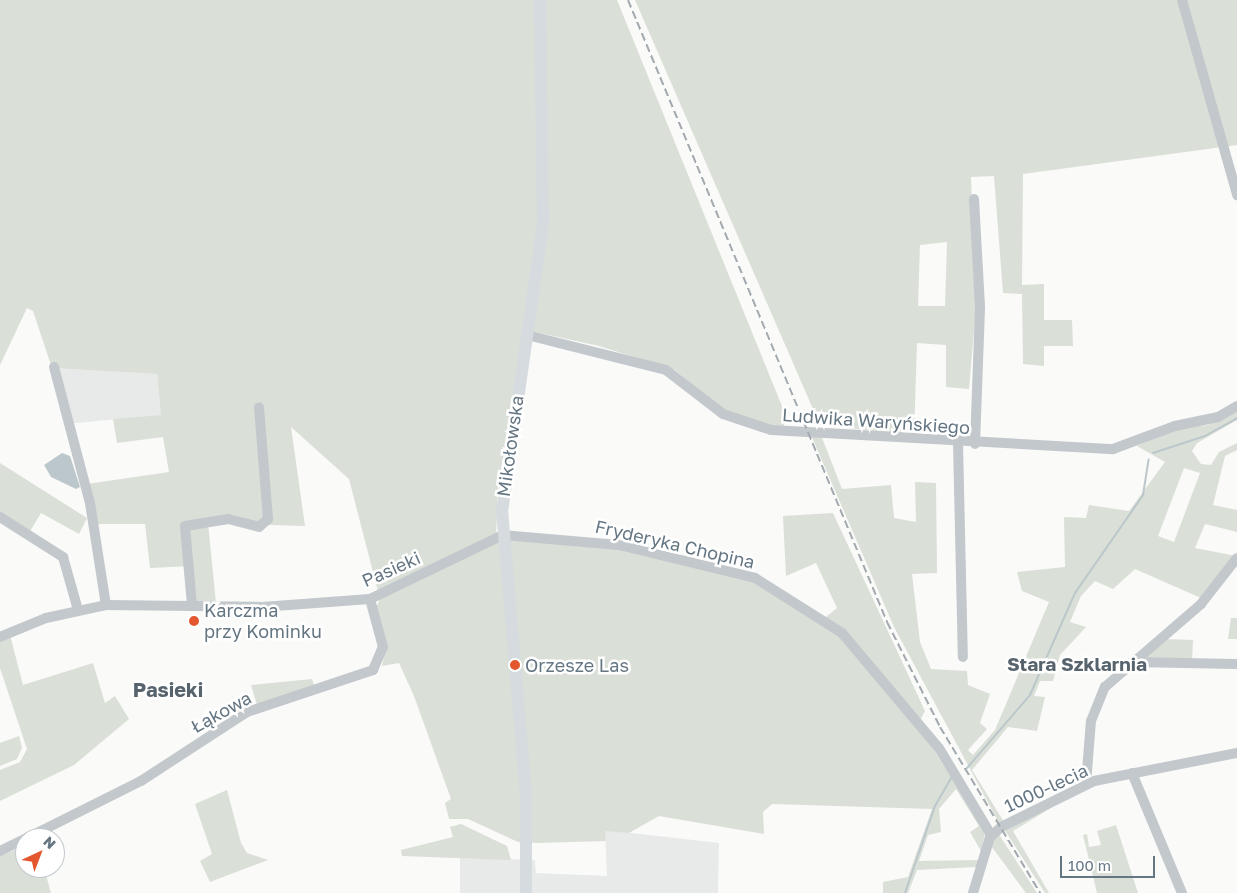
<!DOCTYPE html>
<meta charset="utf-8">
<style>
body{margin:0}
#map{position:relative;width:1237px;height:893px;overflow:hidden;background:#fafaf8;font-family:"Golos Text",sans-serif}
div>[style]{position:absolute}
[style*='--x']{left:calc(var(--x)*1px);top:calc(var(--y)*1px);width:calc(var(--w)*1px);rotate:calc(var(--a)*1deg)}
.built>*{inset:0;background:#e8e9e9}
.green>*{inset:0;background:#dadfd7}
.water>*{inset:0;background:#bbc7cb}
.stream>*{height:2px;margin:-1px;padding:0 1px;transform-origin:1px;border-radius:1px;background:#bbc7cb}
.minor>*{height:10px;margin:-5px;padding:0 5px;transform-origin:5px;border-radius:5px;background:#c3c8cc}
.major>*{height:12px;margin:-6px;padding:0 6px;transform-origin:6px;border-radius:6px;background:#d6dbdf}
.rail>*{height:2px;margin-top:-1px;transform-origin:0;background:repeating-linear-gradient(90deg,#a2aab0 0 8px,transparent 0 12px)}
.dots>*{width:14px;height:14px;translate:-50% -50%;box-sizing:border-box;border:2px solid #fff;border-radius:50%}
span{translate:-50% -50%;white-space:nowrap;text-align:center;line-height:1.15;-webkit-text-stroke:5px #fff;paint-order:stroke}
.street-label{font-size:18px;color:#657683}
.poi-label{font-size:18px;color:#657683}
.left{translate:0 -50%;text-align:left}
.neighbourhood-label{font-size:19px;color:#57646e;font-weight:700}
.quarter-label{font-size:20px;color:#57646e;font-weight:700}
.north{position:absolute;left:15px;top:828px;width:50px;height:50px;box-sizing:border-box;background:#fff;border:1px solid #c1c8cd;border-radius:50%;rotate:43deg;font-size:14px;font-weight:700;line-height:20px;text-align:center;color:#657683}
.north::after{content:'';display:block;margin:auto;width:18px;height:22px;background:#e4572e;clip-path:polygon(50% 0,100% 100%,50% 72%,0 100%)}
.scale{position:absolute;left:1060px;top:856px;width:95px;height:22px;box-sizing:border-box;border:2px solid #657683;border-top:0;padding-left:6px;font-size:15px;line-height:18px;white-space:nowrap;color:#657683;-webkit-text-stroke:4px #fff;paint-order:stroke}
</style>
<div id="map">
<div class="built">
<i style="clip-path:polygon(52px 368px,157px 374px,161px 415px,66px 424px)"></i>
<i style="clip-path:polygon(605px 830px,719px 843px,718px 893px,460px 893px,460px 858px,535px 860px,536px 873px,607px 876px)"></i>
</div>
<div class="green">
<i style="clip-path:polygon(0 0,617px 0,786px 416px,783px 428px,729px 415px,675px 370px,599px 346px,526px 330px,498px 487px,496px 540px,525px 537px,618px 548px,742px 576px,821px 621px,837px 608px,816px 563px,786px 576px,783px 516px,833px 513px,925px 711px,918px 724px,985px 833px,981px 851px,970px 832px,979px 826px,956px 789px,939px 809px,941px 832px,928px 835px,919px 861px,979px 860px,976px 867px,917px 870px,908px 893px,883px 893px,883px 882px,908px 877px,932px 809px,772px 804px,763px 812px,764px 834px,659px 816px,629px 833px,605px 831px,606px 841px,537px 843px,518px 842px,468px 819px,449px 819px,445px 803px,451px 799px,414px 696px,399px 663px,382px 666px,386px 646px,376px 608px,380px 599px,349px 479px,291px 427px,305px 526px,208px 523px,216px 603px,195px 603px,191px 566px,150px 568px,145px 524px,98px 524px,87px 484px,169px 472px,163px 437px,117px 443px,113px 419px,161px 415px,157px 374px,52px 368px,33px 311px,27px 308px,0 365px)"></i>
<i style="clip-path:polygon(evenodd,635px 0,1237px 0,1237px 145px,1023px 174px,1022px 285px,1044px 284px,1044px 320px,1072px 320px,1073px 346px,1044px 346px,1044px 366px,1023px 364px,1022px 294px,1003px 293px,994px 176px,971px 177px,976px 308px,969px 389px,946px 387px,946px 345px,917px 343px,914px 435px,820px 425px,635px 0,947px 242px,945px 306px,918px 306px,920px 245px,947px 242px)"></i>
<i style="clip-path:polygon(evenodd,1237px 409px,1237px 420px,1197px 443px,1192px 451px,1201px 464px,1211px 465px,1219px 452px,1237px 443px,1237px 450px,1225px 456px,1213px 505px,1237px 510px,1237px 532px,1205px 524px,1195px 548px,1236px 556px,1201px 598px,1135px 569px,1113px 589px,1095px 581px,1081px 596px,1070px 622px,1086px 627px,1060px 655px,1053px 681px,1040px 681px,1034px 696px,1045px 697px,1037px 731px,1008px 727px,972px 770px,1004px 822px,1000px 825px,894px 627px,811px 435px,821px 435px,842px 489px,891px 485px,894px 518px,916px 522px,915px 482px,936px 483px,937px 573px,912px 574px,920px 642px,931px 669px,967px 671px,968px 685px,990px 694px,980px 723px,987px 729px,968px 750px,973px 755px,995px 730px,1049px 602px,1022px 591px,1017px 572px,1065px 567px,1064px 517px,1086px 518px,1089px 505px,1129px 511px,1165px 462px,1137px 446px,1180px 428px,1208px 425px,1237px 409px,1184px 468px,1200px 473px,1174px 542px,1158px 536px,1184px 468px)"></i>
<i style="clip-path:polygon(0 463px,87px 518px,79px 534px,41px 513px,29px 533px,0 514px)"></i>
<i style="clip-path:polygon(1231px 618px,1237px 618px,1237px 639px,1228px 639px)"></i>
<i style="clip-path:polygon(10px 635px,23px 685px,93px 663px,105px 703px,115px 696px,129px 719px,74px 765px,0 801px,0 770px,20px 762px,27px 749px,0 668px,0 640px)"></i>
<i style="clip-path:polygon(1164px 639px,1193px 640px,1192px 661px,1143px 661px)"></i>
<i style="clip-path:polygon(312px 679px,314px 685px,257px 705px,251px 685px)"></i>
<i style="clip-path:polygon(19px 736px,22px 748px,17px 759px,0 766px,0 743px)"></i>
<i style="clip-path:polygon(227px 790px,241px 843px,247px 853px,268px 860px,210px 882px,200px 861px,212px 854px,195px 804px)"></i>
<i style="clip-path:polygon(1072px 795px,1013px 831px,1049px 893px,1045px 893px,1004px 829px)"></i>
<i style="clip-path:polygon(461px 824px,507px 846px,511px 860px,402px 856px,401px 850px,453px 837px,450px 827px)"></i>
<i style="clip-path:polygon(1116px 825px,1138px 893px,1097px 893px,1083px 835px,1087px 834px,1089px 847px,1101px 845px,1097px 831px)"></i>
<i style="clip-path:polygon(998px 833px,1037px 893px,1026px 893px,991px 846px)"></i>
<i style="clip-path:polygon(25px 846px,25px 868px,44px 868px,51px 893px,0 893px,0 856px)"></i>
</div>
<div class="water">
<i style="clip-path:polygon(62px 453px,70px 456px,80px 487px,76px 489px,51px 477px,44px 465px)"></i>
</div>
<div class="stream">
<i style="--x:1153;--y:453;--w:55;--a:-18.1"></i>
<i style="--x:1205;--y:436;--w:37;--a:-29"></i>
<i style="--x:967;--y:768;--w:96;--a:-49.2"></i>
<i style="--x:1030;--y:695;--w:111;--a:-66.2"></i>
<i style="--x:1075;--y:593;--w:119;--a:-55.2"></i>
<i style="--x:1143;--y:495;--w:36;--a:-81"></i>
<i style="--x:905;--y:893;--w:92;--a:-71"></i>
<i style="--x:935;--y:806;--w:34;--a:-60"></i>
</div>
<div class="minor">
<i style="--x:1182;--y:0;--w:203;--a:74.2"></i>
<i style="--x:974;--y:199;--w:109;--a:86.8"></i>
<i style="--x:980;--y:308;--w:136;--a:92.1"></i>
<i style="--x:527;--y:335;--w:143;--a:14.1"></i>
<i style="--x:666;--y:370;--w:72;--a:37.7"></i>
<i style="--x:723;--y:414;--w:51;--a:18.4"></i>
<i style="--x:771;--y:430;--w:343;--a:3.2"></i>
<i style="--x:1113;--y:449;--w:66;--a:-20.4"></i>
<i style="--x:1175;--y:426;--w:44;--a:-11.8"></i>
<i style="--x:1218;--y:417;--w:22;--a:-30"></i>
<i style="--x:54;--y:367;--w:141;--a:75.2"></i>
<i style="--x:90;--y:503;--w:103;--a:81.1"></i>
<i style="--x:958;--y:443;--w:214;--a:88.7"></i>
<i style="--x:0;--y:517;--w:75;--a:32.4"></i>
<i style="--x:63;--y:557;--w:55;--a:74.2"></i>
<i style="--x:192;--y:605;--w:79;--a:-95.1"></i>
<i style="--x:185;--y:526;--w:44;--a:-9.2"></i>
<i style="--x:228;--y:519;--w:32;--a:14"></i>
<i style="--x:259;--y:527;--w:12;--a:-42"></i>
<i style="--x:268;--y:519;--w:112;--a:-94.6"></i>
<i style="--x:0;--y:637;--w:50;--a:-22.4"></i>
<i style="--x:46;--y:618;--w:61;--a:-12.2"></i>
<i style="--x:106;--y:605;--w:156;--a:0.7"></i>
<i style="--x:262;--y:607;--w:108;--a:-4.2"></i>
<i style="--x:370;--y:599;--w:148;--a:-25.7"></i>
<i style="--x:503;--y:535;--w:116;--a:4.9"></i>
<i style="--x:619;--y:545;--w:140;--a:13.6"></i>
<i style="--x:755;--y:578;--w:103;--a:32.3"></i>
<i style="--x:842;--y:633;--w:150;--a:49.9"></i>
<i style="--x:939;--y:748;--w:101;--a:59.1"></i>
<i style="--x:1132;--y:662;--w:105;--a:1.1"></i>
<i style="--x:1132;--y:773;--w:130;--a:67.4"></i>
<i style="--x:1086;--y:784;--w:63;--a:-85.5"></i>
<i style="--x:1091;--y:721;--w:37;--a:-68"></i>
<i style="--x:1105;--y:687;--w:127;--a:-40.8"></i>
<i style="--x:1201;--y:604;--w:58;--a:-52"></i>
<i style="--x:27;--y:838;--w:127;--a:-26.6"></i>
<i style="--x:141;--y:781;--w:126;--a:-33.1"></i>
<i style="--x:247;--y:712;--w:133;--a:-18.4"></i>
<i style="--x:373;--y:670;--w:25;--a:-67"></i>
<i style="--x:383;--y:647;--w:50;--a:-105.2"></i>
<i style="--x:0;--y:851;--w:28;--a:-26"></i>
<i style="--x:973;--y:893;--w:59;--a:-73.1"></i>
<i style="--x:990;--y:837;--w:15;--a:-42"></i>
<i style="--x:1001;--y:827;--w:104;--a:-26.3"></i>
<i style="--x:1094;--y:781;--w:146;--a:-11.1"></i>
</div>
<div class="major">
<i style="--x:526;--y:893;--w:98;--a:-90"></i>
<i style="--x:526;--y:795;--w:284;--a:-94.8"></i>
<i style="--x:502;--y:512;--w:292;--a:-81.9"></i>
<i style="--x:543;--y:223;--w:223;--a:-90.8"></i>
</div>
<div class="rail">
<i style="--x:628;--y:0;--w:674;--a:67.39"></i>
<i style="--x:887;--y:622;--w:118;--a:63.2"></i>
<i style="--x:940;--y:727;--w:194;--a:58.9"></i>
</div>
<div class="dots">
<i style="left:194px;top:621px;background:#e4572e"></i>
<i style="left:515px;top:665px;background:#e4572e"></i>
</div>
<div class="street-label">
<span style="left:876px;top:421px;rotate:4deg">Ludwika Waryńskiego</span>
<span style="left:510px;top:446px;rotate:-82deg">Mikołowska</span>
<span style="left:675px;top:544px;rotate:13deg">Fryderyka Chopina</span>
<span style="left:391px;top:569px;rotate:-24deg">Pasieki</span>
<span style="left:221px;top:712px;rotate:-29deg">Łąkowa</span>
<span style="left:1046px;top:788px;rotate:-25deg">1000-lecia</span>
</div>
<div class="poi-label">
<span class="left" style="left:204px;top:621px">Karczma<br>przy Kominku</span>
<span class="left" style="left:525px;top:665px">Orzesze Las</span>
</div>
<div class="neighbourhood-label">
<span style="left:1077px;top:664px">Stara Szklarnia</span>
</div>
<div class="quarter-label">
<span style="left:168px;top:689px">Pasieki</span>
</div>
<div class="north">N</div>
<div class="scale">100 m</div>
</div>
